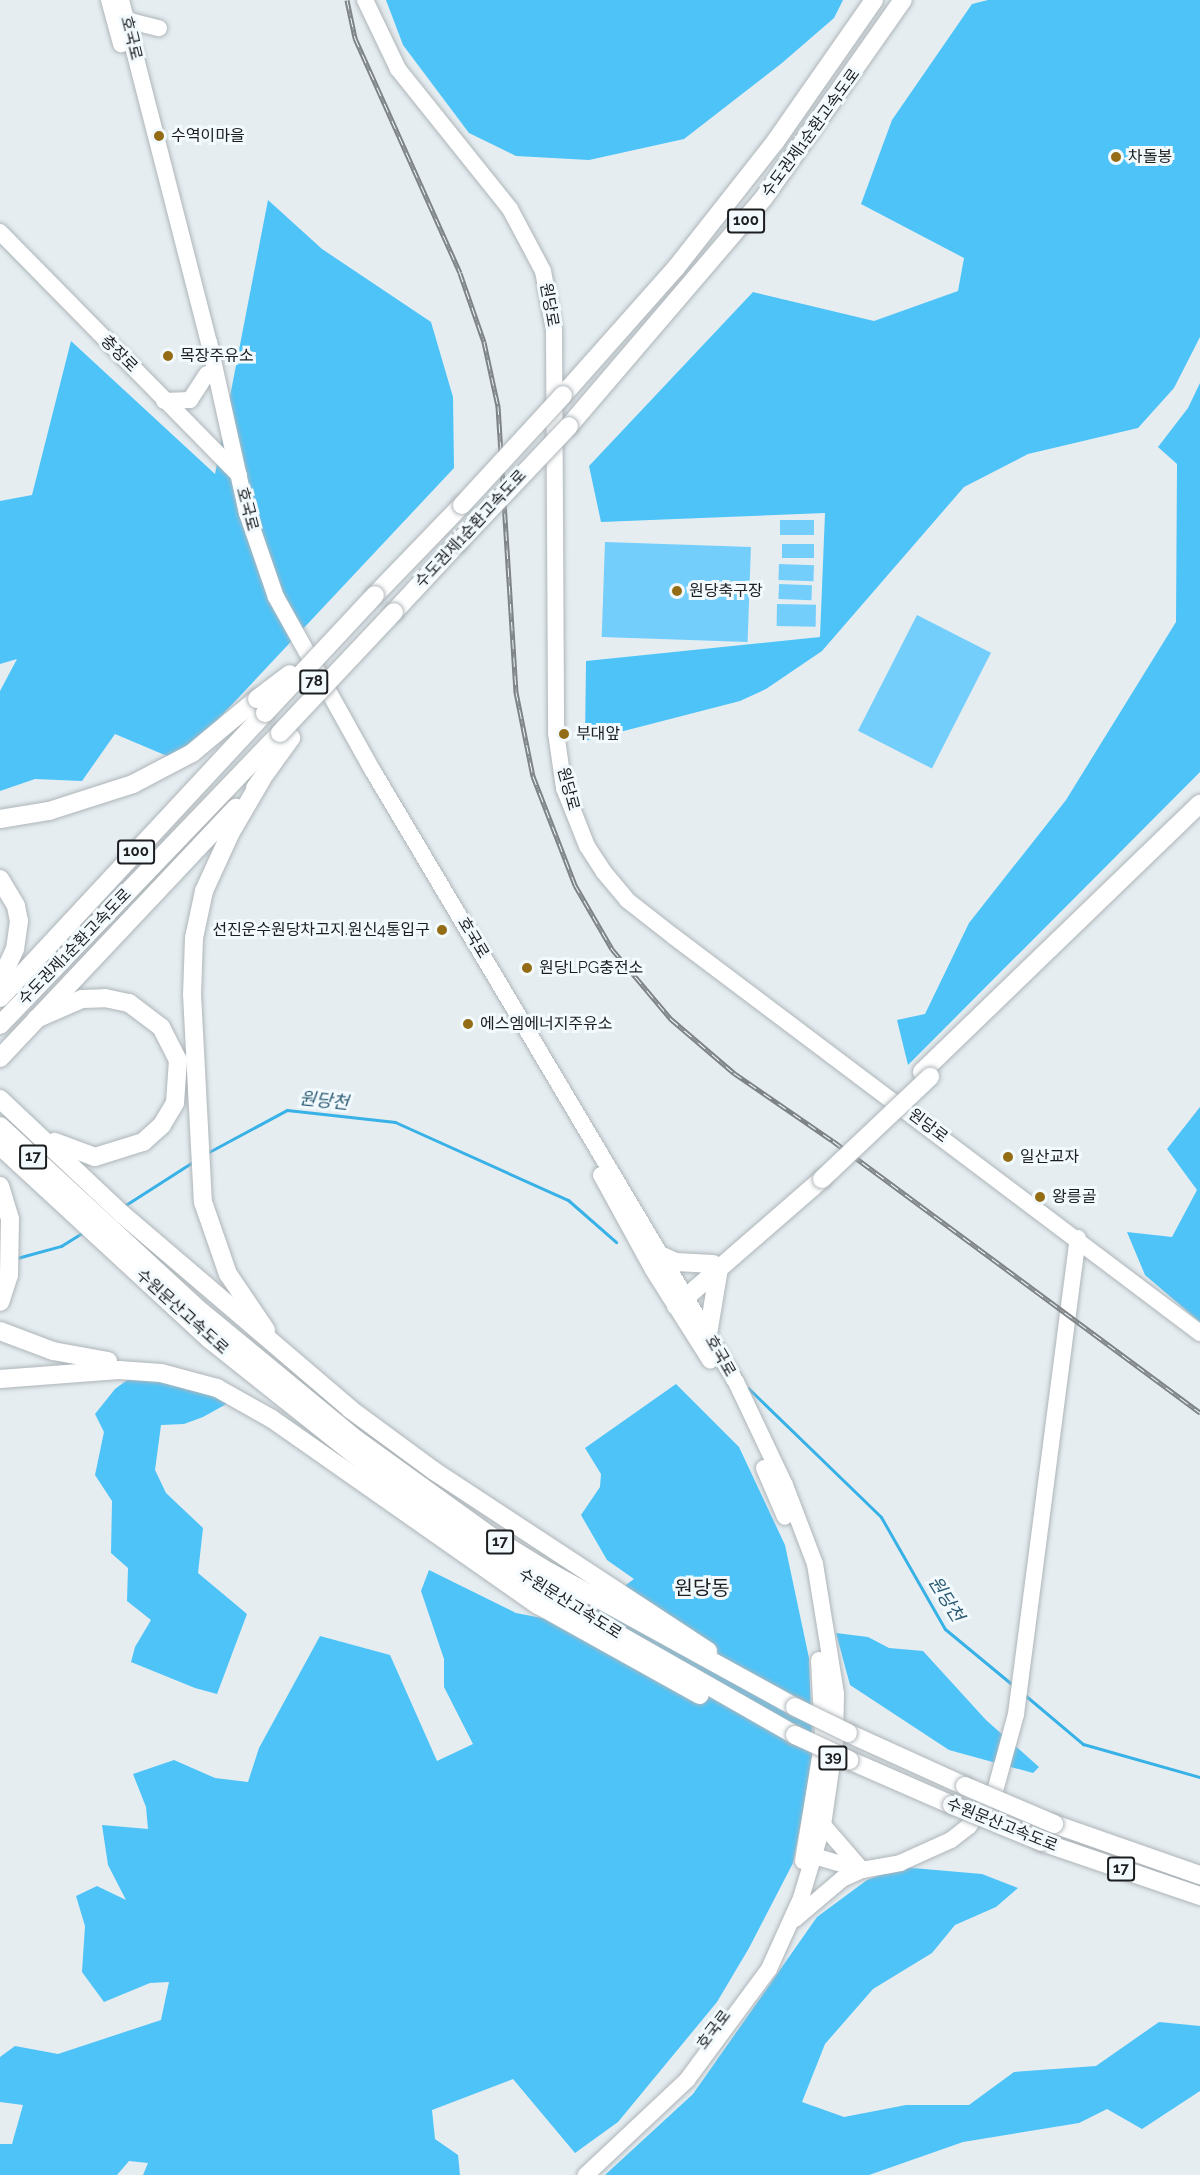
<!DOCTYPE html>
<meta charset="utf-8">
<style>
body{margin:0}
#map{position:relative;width:1200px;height:2175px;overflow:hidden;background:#e5edf1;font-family:Raleway,"Noto Sans KR",sans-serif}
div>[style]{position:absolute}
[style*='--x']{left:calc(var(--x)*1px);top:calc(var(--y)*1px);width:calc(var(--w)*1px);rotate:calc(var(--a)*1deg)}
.green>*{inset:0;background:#73cefc;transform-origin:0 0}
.forest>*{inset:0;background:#4dc3f8}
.stream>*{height:3px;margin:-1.5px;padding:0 1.5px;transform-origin:1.5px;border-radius:1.5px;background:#38b1e6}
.roads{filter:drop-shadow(0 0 2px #aeb5b9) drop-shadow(0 0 2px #aeb5b9)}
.major>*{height:16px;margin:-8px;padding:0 8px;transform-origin:8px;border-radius:8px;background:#fff}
.highway>*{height:18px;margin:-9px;padding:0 9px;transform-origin:9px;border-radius:9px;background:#fff}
.rail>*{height:5px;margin-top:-2.5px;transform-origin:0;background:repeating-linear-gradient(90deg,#f2fafe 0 9px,#7e8386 0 18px);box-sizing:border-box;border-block:2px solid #7e8386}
.bridges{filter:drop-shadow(0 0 2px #aeb5b9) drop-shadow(0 0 2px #aeb5b9)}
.highway-bridge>*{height:18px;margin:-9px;padding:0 9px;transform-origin:9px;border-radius:9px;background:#fff}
.dots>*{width:16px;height:16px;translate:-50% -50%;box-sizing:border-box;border:3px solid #f2fafe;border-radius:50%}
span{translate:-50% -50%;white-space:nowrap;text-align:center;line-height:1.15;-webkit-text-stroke:6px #f2fafe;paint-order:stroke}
.shield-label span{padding:2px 4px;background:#f2fafe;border:2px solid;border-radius:4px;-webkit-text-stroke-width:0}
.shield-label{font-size:15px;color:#1c1e20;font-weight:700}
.street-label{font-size:16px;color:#1c1e20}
.poi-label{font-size:16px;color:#1c1e20}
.left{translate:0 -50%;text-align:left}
.right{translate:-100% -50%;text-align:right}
.water-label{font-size:18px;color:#2c5b72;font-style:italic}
.quarter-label{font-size:20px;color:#1c1e20}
</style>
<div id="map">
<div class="green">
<i style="left:814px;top:520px;width:15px;height:34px;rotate:90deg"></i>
<i style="left:605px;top:542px;width:146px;height:95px;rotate:2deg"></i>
<i style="left:782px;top:544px;width:32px;height:14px"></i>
<i style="left:779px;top:564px;width:35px;height:16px;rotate:2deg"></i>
<i style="left:779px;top:584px;width:33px;height:15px;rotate:2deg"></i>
<i style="left:777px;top:604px;width:39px;height:22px;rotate:1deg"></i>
<i style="left:917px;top:615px;width:83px;height:130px;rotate:27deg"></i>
</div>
<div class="forest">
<i style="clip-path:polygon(386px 0,843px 0,834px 18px,782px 63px,684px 139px,589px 160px,516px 156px,469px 133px,403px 45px)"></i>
<i style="clip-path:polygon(988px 0,1200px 0,1200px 337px,1174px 388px,1138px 428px,1028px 454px,964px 487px,822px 651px,766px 689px,740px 701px,585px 741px,586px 661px,820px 637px,825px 513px,601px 522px,589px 466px,753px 292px,874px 321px,958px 291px,964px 258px,861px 204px,892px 120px,972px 4px)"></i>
<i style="clip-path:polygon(268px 200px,322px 249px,431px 322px,453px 397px,454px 468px,179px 761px,115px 734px,82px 781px,35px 779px,0 791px,0 691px,17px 659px,0 664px,0 501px,32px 495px,71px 341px,215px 474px)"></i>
<i style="clip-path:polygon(1200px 383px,1200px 772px,908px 1065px,897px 1020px,925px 1014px,969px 923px,1066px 800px,1176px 622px,1177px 464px,1158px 447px,1188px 408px)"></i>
<i style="clip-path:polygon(1200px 1107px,1200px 1322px,1145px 1275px,1127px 1232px,1172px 1237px,1197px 1190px,1167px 1149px)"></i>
<i style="clip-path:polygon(134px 1375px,239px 1397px,203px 1417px,184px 1424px,161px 1425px,155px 1470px,166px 1493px,203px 1528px,198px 1573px,247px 1614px,217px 1694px,195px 1688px,131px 1662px,135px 1647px,151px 1620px,127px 1601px,128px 1568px,111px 1553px,112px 1501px,95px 1475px,104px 1432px,95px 1414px,115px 1389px)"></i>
<i style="clip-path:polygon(676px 1384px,739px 1447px,785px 1545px,809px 1658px,813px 1762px,793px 1863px,749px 1948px,717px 2002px,618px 2122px,575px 2153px,513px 2079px,432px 2110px,435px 2139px,458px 2155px,460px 2175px,143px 2175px,148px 2163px,129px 2161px,117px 2175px,0 2175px,0 2144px,12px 2144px,23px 2105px,0 2102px,0 2057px,15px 2046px,58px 2054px,161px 2020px,169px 1982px,150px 1983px,104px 2002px,82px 1972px,85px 1926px,76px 1896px,97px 1886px,126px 1900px,108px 1865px,102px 1825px,148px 1829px,146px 1807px,133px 1774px,174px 1760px,215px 1778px,248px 1782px,259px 1748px,320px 1636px,390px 1655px,437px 1761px,473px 1744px,444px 1687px,444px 1659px,421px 1591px,429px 1570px,516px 1613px,573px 1624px,634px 1579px,607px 1560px,581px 1515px,600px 1487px,601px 1474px,585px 1448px)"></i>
<i style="clip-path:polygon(836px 1633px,868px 1637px,889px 1648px,923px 1651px,986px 1720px,1039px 1767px,1033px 1773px,949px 1750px,850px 1685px)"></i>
<i style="clip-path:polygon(901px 1867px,982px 1874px,1018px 1888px,996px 1907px,955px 1925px,932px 1953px,873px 1989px,825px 2044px,802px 2102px,844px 2117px,906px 2105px,969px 2105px,1014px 2072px,1096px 2066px,1159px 2022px,1200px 2026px,1200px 2091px,1142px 2129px,1107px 2109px,1079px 2123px,963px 2142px,869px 2175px,605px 2175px,693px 2094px,817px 1917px,867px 1880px)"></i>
</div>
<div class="stream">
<i style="--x:207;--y:1153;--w:91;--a:-28.3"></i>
<i style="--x:287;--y:1110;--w:109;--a:6.3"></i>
<i style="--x:395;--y:1122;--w:190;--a:24.3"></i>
<i style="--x:568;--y:1200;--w:64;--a:41.2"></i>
<i style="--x:124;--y:1206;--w:83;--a:-32.7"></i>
<i style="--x:17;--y:1258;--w:46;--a:-15.3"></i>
<i style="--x:61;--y:1246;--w:26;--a:-32"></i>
<i style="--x:748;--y:1388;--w:185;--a:44.1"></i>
<i style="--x:881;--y:1517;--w:129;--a:60.3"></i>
<i style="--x:945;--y:1629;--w:89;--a:39.6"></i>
<i style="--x:1026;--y:1696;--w:75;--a:40.1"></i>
<i style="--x:1083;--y:1744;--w:122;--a:15.8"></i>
</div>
<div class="roads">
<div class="major">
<i style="--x:109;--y:0;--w:46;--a:74.7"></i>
<i style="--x:121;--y:0;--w:353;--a:75.6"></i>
<i style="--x:209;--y:342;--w:175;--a:77.5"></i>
<i style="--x:247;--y:513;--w:89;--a:71"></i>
<i style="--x:276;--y:597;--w:199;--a:60.9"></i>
<i style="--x:373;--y:771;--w:711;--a:59.29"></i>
<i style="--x:736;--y:1382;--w:114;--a:64.6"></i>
<i style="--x:785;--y:1485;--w:85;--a:69.2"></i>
<i style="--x:815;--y:1564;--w:132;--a:80.8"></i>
<i style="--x:836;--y:1694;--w:48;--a:91.2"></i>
<i style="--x:835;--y:1742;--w:84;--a:98.2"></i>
<i style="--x:823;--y:1825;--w:76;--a:106.8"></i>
<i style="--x:801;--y:1898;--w:78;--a:114.3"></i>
<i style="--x:769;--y:1969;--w:138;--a:126.5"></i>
<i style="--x:687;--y:2080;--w:139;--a:136.8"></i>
<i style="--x:365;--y:0;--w:76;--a:64.4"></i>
<i style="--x:398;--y:69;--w:179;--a:51.3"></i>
<i style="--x:510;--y:209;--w:70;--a:62"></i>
<i style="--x:543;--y:271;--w:60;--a:79.4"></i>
<i style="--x:554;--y:330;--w:403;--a:89.7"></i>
<i style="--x:556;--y:733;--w:56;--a:81.7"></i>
<i style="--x:564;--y:788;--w:62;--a:68.4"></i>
<i style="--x:587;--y:846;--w:30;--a:57"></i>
<i style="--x:603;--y:871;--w:38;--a:50"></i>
<i style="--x:627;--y:900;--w:58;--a:38"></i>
<i style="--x:673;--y:936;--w:660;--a:36.99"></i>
<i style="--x:126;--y:20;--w:34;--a:14"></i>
<i style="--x:0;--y:232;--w:341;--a:45.5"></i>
<i style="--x:164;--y:401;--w:26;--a:-2"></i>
<i style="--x:190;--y:400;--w:31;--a:-57"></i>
<i style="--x:601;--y:1175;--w:108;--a:61.3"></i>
<i style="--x:653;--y:1270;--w:107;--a:57.7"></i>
<i style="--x:764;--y:1468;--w:53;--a:66.8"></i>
<i style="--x:807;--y:1854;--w:57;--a:16.2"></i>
<i style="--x:862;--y:1870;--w:39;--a:-10"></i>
<i style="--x:900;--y:1863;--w:56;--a:-24.3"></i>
<i style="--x:951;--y:1840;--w:23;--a:-38"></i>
<i style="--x:969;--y:1826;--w:44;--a:-53.4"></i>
<i style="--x:995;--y:1791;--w:80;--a:-74.7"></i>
<i style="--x:1016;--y:1714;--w:480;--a:-82.6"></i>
<i style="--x:803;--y:1861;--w:124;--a:-80.7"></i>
<i style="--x:823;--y:1739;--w:79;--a:-92.9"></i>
<i style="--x:795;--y:1919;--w:62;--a:-40.4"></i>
<i style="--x:842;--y:1879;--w:22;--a:-24"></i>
<i style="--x:862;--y:1870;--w:60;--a:-130.9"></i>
</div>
<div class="highway">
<i style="--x:563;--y:395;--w:169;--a:-48.4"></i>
<i style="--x:675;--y:269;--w:162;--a:-51.8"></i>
<i style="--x:775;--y:142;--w:173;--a:-55.1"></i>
<i style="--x:569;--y:426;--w:299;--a:-49.5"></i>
<i style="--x:763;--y:199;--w:243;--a:-54.9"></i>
<i style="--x:375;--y:595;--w:125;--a:-46"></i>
<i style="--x:394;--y:612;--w:94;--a:-47.2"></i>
<i style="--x:262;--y:779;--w:61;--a:120.3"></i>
<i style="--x:231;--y:832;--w:65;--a:114.6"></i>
<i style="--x:204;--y:891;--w:48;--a:102"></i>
<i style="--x:194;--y:938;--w:56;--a:92"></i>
<i style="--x:192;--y:994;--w:208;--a:87"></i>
<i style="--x:203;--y:1202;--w:76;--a:70.9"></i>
<i style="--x:228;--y:1274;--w:68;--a:55.8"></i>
<i style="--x:255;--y:788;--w:62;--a:-54.2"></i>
<i style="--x:0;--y:819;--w:50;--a:-9.3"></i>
<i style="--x:49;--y:811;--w:88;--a:-17.8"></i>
<i style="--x:133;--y:784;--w:67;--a:-27.7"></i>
<i style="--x:192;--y:753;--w:85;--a:-39.7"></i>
<i style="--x:0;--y:879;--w:31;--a:59"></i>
<i style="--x:16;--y:906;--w:15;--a:79"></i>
<i style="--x:19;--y:921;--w:28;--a:98"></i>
<i style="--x:15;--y:949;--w:35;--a:115"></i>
<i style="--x:0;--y:998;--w:389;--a:-47.1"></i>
<i style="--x:36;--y:1019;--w:50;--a:-23.5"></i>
<i style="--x:82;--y:999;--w:23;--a:-2"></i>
<i style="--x:105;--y:998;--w:25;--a:12"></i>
<i style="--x:129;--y:1003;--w:40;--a:37"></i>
<i style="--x:161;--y:1027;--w:37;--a:63"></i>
<i style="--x:178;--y:1060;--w:43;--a:94"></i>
<i style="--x:175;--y:1103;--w:26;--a:121"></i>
<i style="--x:162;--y:1125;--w:25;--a:138"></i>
<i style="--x:143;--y:1142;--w:50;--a:162.6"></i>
<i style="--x:95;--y:1157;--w:43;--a:-159.4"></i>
<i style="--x:0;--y:1025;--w:405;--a:-46.2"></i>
<i style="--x:0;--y:1058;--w:344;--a:-46.7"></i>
<i style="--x:922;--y:1072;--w:386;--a:-44"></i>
<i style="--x:0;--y:1099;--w:168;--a:43.3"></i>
<i style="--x:122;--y:1214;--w:300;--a:40.5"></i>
<i style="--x:350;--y:1409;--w:104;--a:36.4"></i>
<i style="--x:434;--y:1471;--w:328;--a:33.3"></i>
<i style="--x:0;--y:1126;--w:276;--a:42.7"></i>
<i style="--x:203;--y:1313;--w:198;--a:39.5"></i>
<i style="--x:356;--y:1439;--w:168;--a:35.8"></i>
<i style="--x:492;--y:1537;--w:61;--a:31.6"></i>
<i style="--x:544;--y:1569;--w:286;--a:28.8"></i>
<i style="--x:0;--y:1146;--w:284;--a:42.7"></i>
<i style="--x:209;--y:1339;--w:238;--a:38.5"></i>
<i style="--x:395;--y:1487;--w:233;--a:34"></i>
<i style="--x:588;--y:1617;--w:238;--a:29.7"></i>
<i style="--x:0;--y:1186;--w:34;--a:73"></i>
<i style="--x:10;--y:1219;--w:56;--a:91"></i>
<i style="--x:9;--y:1275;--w:28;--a:108"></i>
<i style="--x:660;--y:1255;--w:17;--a:24"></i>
<i style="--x:676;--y:1262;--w:37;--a:3"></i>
<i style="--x:676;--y:1306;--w:194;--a:-41"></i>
<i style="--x:0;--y:1331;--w:57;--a:20.7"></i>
<i style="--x:53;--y:1351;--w:56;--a:10.3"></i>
<i style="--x:708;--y:1334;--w:67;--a:-80.5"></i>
<i style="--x:0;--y:1379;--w:119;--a:-4.3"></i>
<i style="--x:119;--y:1370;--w:42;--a:4.1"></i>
<i style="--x:161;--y:1373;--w:58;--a:15"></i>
<i style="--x:217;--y:1388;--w:63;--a:29.4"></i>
<i style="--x:272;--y:1419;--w:325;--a:35"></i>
<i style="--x:538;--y:1605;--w:185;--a:29.1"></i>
<i style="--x:848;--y:1733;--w:128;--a:24.4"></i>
<i style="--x:849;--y:1760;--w:112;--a:23.6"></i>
<i style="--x:1054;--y:1824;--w:155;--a:19.3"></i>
<i style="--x:1042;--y:1842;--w:167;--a:18.9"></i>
</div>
</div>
<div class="rail">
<i style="--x:347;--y:0;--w:39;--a:78"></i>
<i style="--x:355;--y:38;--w:257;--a:65.9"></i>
<i style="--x:460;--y:273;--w:73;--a:70.8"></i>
<i style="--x:484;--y:342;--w:66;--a:77.7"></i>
<i style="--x:498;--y:406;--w:287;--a:86.4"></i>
<i style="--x:516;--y:692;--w:86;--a:78.6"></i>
<i style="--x:533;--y:776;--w:117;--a:68.9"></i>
<i style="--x:575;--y:885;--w:74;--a:60"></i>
<i style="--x:612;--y:949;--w:92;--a:49.9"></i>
<i style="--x:671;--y:1019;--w:83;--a:40.6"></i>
<i style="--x:734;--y:1073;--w:120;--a:34.5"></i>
<i style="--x:833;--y:1141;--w:457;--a:36.5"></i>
</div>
<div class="bridges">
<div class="highway-bridge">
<i style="--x:462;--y:505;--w:149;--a:-47.4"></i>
<i style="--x:458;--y:543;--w:161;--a:-46.5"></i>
<i style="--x:257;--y:699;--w:41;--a:-37.1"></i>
<i style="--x:265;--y:713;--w:161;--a:-47"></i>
<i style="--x:280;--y:733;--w:166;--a:-46.7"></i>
<i style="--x:822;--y:1179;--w:149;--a:-43.4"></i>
<i style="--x:795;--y:1707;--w:59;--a:26.1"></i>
<i style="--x:795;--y:1735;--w:60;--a:24.8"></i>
<i style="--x:965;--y:1786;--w:97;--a:23.1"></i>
<i style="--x:952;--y:1805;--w:97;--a:22.3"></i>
</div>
</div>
<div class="dots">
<i style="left:159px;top:136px;background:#936c15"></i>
<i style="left:1116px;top:157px;background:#936c15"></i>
<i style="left:168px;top:356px;background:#936c15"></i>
<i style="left:677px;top:591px;background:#936c15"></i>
<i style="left:564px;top:734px;background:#936c15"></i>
<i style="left:442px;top:930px;background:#936c15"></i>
<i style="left:527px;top:968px;background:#936c15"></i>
<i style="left:468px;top:1024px;background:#936c15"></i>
<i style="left:1008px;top:1157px;background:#936c15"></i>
<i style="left:1040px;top:1197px;background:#936c15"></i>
</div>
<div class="shield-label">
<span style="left:746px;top:221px">100</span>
<span style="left:314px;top:682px">78</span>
<span style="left:136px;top:852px">100</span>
<span style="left:33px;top:1157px">17</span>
<span style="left:500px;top:1542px">17</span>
<span style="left:833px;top:1758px">39</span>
<span style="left:1121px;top:1869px">17</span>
</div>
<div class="street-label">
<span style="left:131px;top:38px;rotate:76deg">호국로</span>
<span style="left:811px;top:133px;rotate:-54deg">수도권제1순환고속도로</span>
<span style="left:549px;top:305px;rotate:80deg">원당로</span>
<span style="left:119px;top:354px;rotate:45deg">충장로</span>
<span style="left:247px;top:509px;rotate:75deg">호국로</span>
<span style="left:471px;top:529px;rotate:-47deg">수도권제1순환고속도로</span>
<span style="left:568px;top:789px;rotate:75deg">원당로</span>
<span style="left:473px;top:938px;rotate:59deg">호국로</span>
<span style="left:75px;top:947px;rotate:-46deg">수도권제1순환고속도로</span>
<span style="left:928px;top:1126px;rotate:37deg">원당로</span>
<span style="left:182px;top:1312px;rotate:42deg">수원문산고속도로</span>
<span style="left:720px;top:1356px;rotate:60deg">호국로</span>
<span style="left:570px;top:1604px;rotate:32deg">수원문산고속도로</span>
<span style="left:1002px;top:1825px;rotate:22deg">수원문산고속도로</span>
<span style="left:714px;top:2030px;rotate:-53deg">호국로</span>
</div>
<div class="poi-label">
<span class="left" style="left:171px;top:136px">수역이마을</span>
<span class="left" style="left:1128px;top:157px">차돌봉</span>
<span class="left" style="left:180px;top:356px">목장주유소</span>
<span class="left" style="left:689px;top:591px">원당축구장</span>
<span class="left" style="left:576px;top:734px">부대앞</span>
<span class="right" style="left:430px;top:930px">선진운수원당차고지.원신4통입구</span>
<span class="left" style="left:539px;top:968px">원당LPG충전소</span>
<span class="left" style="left:480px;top:1024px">에스엠에너지주유소</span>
<span class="left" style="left:1020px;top:1157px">일산교자</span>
<span class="left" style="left:1052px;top:1197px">왕릉골</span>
</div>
<div class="water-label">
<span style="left:324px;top:1101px;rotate:6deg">원당천</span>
<span style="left:946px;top:1599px;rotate:58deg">원당천</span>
</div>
<div class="quarter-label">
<span style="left:702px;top:1588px">원당동</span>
</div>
</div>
